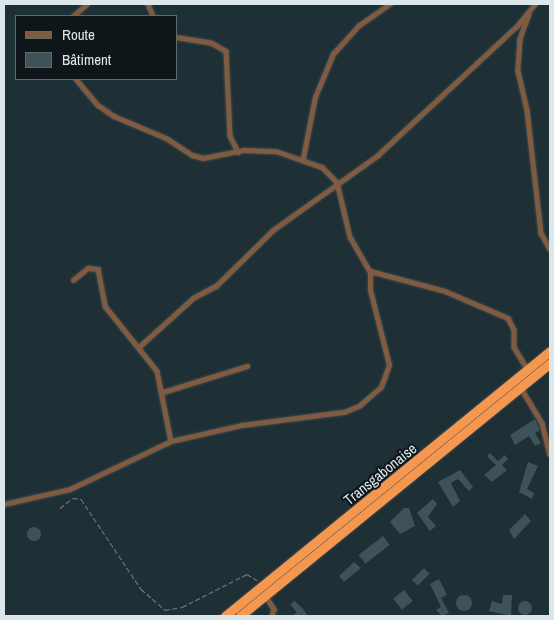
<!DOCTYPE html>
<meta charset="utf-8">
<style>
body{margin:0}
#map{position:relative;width:554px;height:620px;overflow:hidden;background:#1e2f35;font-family:"Archivo Narrow",sans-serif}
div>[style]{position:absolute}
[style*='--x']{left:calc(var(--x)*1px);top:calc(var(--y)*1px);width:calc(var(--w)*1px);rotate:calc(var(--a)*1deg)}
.building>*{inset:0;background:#3f5258;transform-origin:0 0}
.round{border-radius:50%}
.path>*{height:1px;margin-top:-0.5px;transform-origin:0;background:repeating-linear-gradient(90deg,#707e83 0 5px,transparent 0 7.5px)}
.roads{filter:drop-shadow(0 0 1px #3c4c52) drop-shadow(0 0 1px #3c4c52)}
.street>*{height:4.5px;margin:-2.25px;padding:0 2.25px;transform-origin:2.25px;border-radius:2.25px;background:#815b40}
.highway>*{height:9px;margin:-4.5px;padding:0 4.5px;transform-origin:4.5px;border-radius:4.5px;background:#f6974f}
span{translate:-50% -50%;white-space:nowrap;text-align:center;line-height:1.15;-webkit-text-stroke:4px #0e1619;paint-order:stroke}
.street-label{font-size:15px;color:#dce7eb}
.frame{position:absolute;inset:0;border:5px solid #dce7eb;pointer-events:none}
.legend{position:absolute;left:15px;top:15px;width:162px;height:65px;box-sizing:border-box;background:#0e1619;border:1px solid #606a6d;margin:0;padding:6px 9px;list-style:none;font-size:15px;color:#dce7eb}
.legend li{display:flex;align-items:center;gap:10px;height:25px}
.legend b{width:25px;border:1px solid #606a6d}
</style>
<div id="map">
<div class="building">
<i style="clip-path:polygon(535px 419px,540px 430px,535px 433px,541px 443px,535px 446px,529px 436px,515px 445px,510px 435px)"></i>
<i style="clip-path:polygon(490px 453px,498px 461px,505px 455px,508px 459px,502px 465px,507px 470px,492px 482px,484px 475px,496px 465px,487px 456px)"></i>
<i style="clip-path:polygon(528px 462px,538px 466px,527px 489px,534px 493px,532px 499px,519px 492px)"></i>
<i style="clip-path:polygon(460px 470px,473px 487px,469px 491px,458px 479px,451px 483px,460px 501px,453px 507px,438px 482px)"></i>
<i style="clip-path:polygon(433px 499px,437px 504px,428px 517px,436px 526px,430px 531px,417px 513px)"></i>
<i style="clip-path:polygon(404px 508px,409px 508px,415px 526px,400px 534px,390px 522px)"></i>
<i style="clip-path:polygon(525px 514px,531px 521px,514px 539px,509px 530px)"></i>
<i class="round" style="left:27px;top:527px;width:14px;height:14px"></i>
<i style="left:383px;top:536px;width:11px;height:31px;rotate:52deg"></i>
<i style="clip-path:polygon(354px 562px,361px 568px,344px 582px,339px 576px)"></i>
<i style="left:424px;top:568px;width:8px;height:17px;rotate:45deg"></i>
<i style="clip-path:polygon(439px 579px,447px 595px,441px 598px,449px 613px,442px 616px,436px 610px,441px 607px,430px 584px)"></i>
<i style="left:404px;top:590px;width:14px;height:14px;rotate:51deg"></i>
<i class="round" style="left:456px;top:595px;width:16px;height:16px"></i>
<i style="clip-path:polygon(503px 595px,512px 595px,511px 616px,489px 611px,492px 601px,502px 604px)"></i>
<i style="clip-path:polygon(295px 601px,303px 609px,308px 616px,290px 616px,297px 613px,290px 604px)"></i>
<i class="round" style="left:518px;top:601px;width:14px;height:14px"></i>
</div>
<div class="path">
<i style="--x:60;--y:508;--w:16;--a:-38"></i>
<i style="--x:73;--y:498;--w:8;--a:7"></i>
<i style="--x:81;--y:499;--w:108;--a:56.3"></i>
<i style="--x:141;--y:589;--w:32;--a:41"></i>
<i style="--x:165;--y:610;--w:17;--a:-10"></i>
<i style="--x:182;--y:607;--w:73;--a:-26.9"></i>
<i style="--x:247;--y:574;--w:13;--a:32"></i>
</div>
<div class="roads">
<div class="street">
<i style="--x:148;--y:4;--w:13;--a:67"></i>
<i style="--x:529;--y:14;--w:27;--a:110"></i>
<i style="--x:520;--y:39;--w:32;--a:94"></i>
<i style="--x:518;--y:71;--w:40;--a:77"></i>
<i style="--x:527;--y:110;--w:124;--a:83.5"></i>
<i style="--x:541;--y:233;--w:18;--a:61"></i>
<i style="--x:73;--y:16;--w:18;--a:-41"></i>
<i style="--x:176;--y:37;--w:36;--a:9"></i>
<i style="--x:212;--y:43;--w:16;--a:30"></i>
<i style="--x:226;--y:51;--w:85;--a:87.3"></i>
<i style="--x:230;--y:136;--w:18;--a:63"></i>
<i style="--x:76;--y:79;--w:34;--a:50"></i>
<i style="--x:98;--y:105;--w:19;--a:35"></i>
<i style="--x:114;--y:116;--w:56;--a:22.9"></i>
<i style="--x:166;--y:138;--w:31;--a:33"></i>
<i style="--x:192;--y:155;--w:11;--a:15"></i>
<i style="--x:203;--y:158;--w:42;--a:-11"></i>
<i style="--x:244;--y:150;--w:32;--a:2"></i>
<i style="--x:276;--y:151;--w:49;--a:19.2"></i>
<i style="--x:322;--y:167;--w:21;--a:45"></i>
<i style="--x:337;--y:182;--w:57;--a:76.7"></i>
<i style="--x:350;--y:237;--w:39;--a:60"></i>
<i style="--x:370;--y:271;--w:78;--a:14.9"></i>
<i style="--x:445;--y:291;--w:69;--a:23.2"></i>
<i style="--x:508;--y:318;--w:13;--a:63"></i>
<i style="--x:514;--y:330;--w:17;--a:90"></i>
<i style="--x:514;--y:347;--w:27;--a:59"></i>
<i style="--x:303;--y:158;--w:62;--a:-78.9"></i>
<i style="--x:315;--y:97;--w:47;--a:-67.3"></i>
<i style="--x:333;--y:54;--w:38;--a:-48"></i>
<i style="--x:358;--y:26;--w:39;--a:-35"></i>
<i style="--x:73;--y:280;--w:19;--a:-39"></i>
<i style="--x:88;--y:268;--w:10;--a:6"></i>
<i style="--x:98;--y:269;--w:38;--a:79"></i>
<i style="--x:105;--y:306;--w:83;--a:51.3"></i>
<i style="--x:157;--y:371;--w:71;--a:78.7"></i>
<i style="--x:139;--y:347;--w:73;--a:-42.2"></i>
<i style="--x:193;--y:298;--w:26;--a:-28"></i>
<i style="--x:216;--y:286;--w:80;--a:-44.5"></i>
<i style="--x:273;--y:230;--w:129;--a:-35.5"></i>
<i style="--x:378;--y:155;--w:190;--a:-42.9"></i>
<i style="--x:517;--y:26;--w:28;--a:-51"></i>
<i style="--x:521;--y:388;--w:41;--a:59"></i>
<i style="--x:542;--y:423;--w:32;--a:76"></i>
<i style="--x:163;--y:392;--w:88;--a:-17.2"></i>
<i style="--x:4;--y:504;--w:68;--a:-12.8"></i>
<i style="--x:70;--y:489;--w:112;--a:-25.4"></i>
<i style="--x:171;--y:441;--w:73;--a:-12.7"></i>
<i style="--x:242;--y:425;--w:103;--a:-7.3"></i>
<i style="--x:344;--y:412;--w:16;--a:-22"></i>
<i style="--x:359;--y:406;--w:29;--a:-41"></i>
<i style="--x:381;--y:387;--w:23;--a:-70"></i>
<i style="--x:389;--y:365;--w:77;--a:-104.2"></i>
<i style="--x:370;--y:290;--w:19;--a:-90"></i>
<i style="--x:265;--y:595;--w:17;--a:57"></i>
<i style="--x:274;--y:609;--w:7;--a:106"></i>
</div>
<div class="highway">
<i style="--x:225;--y:616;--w:419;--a:-39.2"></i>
<i style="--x:240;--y:616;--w:400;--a:-39.2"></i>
</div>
</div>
<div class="street-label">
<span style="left:380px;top:474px;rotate:-39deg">Transgabonaise</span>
</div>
<div class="frame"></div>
<ul class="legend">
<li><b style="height:6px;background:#815b40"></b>Route</li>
<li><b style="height:14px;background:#3f5258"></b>Bâtiment</li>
</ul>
</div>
